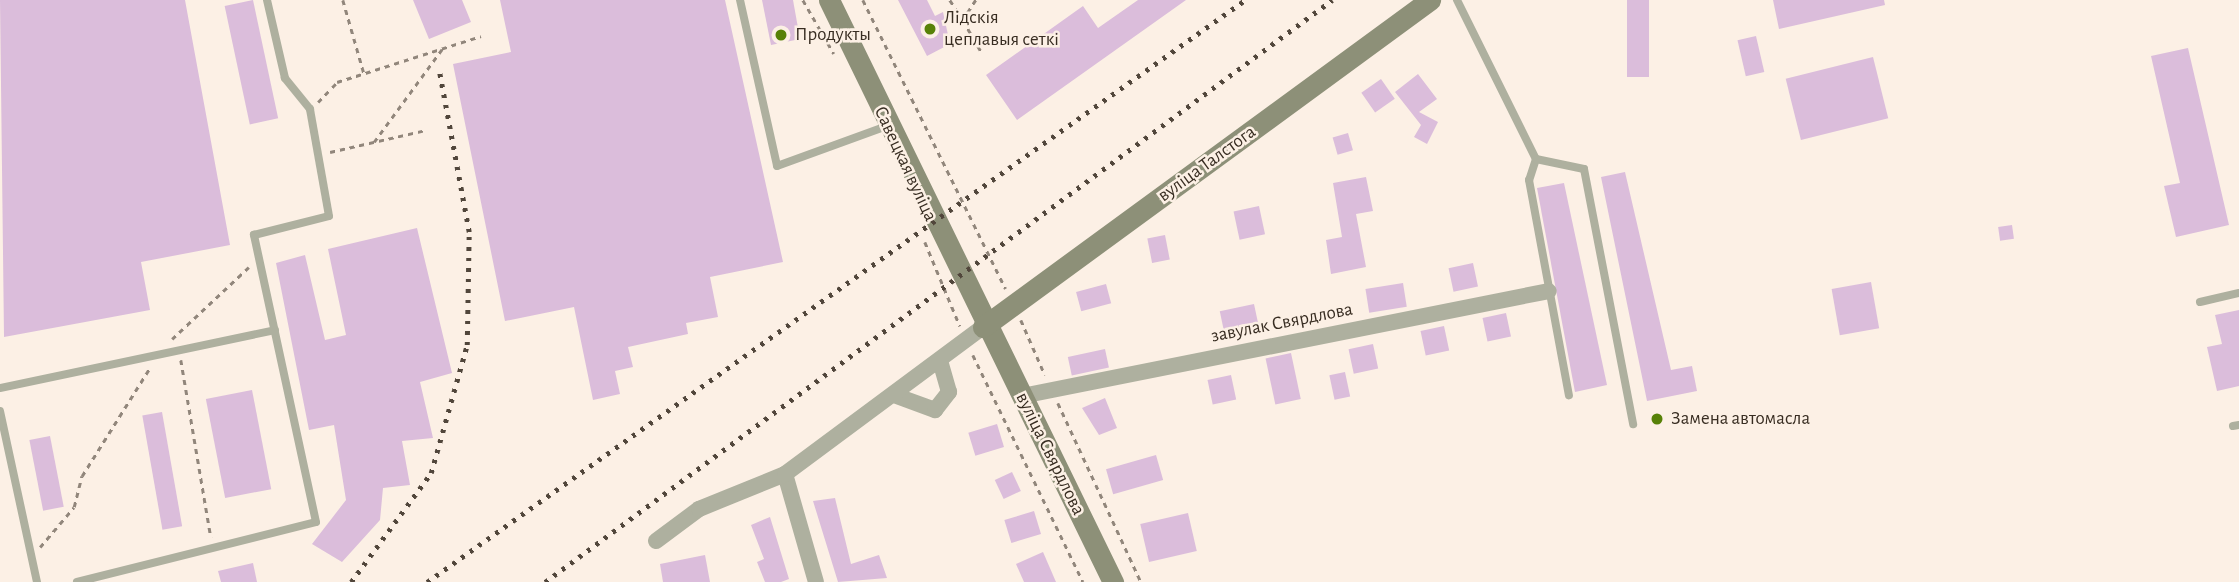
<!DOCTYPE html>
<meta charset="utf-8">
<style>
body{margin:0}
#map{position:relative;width:2239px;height:582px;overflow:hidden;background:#fcf0e5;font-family:"Alegreya Sans",sans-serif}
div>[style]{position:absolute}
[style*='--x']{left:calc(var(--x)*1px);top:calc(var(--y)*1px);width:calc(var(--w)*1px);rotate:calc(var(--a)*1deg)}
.building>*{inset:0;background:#dbbddb;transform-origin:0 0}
.path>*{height:2.5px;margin-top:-1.25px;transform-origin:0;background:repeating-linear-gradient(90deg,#91867b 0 5px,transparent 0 10px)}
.service>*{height:8px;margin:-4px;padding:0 4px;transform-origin:4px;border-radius:4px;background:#aeb09f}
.minor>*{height:16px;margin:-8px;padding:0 8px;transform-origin:8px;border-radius:8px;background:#aeb09f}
.secondary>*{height:21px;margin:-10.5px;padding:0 10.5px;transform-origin:10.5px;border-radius:10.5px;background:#8d9078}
.rail>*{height:4.5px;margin-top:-2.25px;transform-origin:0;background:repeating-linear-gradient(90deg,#51463b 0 3.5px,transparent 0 10.5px)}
.dots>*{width:19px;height:19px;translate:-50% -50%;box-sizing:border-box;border:4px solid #fcf0e5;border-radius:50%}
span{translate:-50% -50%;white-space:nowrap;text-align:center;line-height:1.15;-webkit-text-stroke:5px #fcf0e5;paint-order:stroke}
.poi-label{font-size:19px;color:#382d22}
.left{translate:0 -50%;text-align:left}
.street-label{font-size:19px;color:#382d22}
</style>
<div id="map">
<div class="building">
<i style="clip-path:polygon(0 0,185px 0,230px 245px,141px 262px,150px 310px,4px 337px)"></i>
<i style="left:253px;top:0;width:121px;height:29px;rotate:78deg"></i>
<i style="clip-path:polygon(413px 0,462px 0,471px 22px,429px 39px)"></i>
<i style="clip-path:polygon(500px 0,725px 0,783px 262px,710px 277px,718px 317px,686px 323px,688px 334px,628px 347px,633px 367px,615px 371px,620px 394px,593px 400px,574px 307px,505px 321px,453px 64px,511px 52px)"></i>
<i style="clip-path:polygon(762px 0,793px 0,800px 39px,771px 45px)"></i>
<i style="clip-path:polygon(898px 0,927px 0,935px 16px,943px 12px,950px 44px,927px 56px)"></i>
<i style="clip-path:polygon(1138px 0,1186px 0,1017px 120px,986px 75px,1083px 6px,1098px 28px)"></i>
<i style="left:1627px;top:0;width:22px;height:77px"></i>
<i style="clip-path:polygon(1773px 0,1884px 0,1885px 5px,1779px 29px)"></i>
<i style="left:1756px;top:36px;width:37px;height:19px;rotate:77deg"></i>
<i style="clip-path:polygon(2188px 48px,2229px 225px,2176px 237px,2164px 186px,2180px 183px,2151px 56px)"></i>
<i style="left:1873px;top:57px;width:63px;height:90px;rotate:76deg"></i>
<i style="clip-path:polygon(1418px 74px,1437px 99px,1419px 112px,1438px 122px,1427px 144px,1414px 137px,1421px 125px,1395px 92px)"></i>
<i style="left:1381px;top:79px;width:24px;height:24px;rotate:55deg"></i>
<i style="left:1348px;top:133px;width:18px;height:16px;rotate:74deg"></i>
<i style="clip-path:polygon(1625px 172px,1671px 370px,1692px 366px,1697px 391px,1647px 401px,1601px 177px)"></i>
<i style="clip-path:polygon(1366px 177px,1373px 211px,1356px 214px,1366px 267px,1331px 274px,1326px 240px,1342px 237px,1333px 183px)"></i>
<i style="clip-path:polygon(1564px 183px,1607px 385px,1575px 392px,1537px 188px)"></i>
<i style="left:1259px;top:206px;width:29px;height:26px;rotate:78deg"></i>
<i style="left:2012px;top:225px;width:14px;height:14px;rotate:82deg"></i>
<i style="clip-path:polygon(417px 228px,452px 373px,420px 382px,433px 438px,402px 441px,410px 485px,383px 488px,380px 520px,342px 562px,312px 544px,346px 500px,334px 425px,309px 430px,276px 263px,305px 255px,325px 340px,346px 335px,328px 249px)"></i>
<i style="left:1165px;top:235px;width:25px;height:18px;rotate:79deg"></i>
<i style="left:1473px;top:263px;width:24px;height:25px;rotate:78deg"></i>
<i style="left:1871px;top:282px;width:47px;height:40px;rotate:80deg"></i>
<i style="left:1403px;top:283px;width:24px;height:38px;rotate:81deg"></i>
<i style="left:1106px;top:284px;width:20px;height:31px;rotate:75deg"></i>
<i style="left:1254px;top:304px;width:24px;height:35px;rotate:78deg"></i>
<i style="clip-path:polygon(2239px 310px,2239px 386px,2217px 391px,2207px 347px,2222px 344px,2215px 315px)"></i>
<i style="left:1506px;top:313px;width:24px;height:24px;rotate:78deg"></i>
<i style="left:1444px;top:326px;width:25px;height:24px;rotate:78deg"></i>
<i style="left:1373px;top:344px;width:25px;height:25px;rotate:78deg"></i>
<i style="left:1105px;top:349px;width:19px;height:38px;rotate:78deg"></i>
<i style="left:1291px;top:353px;width:47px;height:26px;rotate:78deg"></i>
<i style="left:1345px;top:372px;width:25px;height:16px;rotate:78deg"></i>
<i style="left:1231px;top:375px;width:25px;height:24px;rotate:78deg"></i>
<i style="left:252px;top:390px;width:101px;height:47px;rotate:79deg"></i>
<i style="clip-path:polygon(1105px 398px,1117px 428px,1099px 435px,1082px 408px)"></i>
<i style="left:162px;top:412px;width:116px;height:20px;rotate:80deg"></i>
<i style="left:997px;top:424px;width:24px;height:30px;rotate:73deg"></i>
<i style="left:50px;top:436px;width:72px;height:21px;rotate:79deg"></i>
<i style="left:1156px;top:455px;width:26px;height:52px;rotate:74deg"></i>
<i style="left:1012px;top:472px;width:21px;height:19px;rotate:65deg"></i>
<i style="clip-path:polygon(835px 498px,851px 564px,879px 555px,887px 578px,838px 582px,813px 501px)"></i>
<i style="left:1034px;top:511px;width:24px;height:31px;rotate:73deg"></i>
<i style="left:1188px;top:513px;width:39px;height:49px;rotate:77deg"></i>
<i style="clip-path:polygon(770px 517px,789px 579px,781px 582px,765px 582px,757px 562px,764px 559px,751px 525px)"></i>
<i style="clip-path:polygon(1043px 552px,1056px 582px,1024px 582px,1016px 564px)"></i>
<i style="clip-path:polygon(705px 555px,710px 582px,663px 582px,660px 564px)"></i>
<i style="clip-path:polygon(253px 563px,257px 582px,221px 582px,218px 571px)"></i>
</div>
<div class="path">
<i style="--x:343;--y:0;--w:76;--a:74"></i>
<i style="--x:803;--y:0;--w:62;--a:60.1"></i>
<i style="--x:863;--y:0;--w:322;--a:63.7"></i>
<i style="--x:950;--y:0;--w:24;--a:57"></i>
<i style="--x:976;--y:0;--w:24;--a:123"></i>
<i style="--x:963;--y:20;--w:39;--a:60"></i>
<i style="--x:318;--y:102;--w:28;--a:-46"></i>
<i style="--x:337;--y:82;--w:151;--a:-17.7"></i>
<i style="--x:374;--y:142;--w:115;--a:-53.8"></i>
<i style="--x:330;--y:152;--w:98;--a:-12.9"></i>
<i style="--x:925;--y:242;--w:91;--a:67.4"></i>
<i style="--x:1021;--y:320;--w:60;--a:66.4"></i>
<i style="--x:172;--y:339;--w:105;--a:-43.1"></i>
<i style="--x:973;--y:355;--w:252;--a:64.1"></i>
<i style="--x:181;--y:360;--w:180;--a:80.4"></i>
<i style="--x:1058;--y:403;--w:197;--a:65.1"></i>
<i style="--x:40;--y:547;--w:52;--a:-49.6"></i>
<i style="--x:74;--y:507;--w:32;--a:-76"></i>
<i style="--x:82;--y:476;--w:126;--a:-57.9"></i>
</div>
<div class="service">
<i style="--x:740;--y:0;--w:170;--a:77.4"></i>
<i style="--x:777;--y:166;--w:117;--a:-20"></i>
<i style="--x:1457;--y:0;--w:178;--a:63.6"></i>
<i style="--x:1536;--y:159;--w:22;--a:108"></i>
<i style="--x:1529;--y:180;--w:219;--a:79.5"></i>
<i style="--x:1536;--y:159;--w:49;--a:11.8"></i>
<i style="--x:1584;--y:169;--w:260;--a:79.1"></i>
<i style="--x:2200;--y:302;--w:40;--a:-13"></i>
<i style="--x:0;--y:388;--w:281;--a:-11.9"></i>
<i style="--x:0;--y:411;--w:175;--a:77.8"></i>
<i style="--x:2233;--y:426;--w:6;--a:-9"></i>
<i style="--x:77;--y:582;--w:246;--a:-14.1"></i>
<i style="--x:316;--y:522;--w:294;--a:-102.2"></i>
<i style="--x:254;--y:235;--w:77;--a:-14.2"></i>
<i style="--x:329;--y:216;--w:109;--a:-100.1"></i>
<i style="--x:310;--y:109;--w:40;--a:-129"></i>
<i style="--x:285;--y:78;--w:80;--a:-103"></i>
</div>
<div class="minor">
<i style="--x:894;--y:395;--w:44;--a:20.1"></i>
<i style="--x:935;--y:410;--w:23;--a:-52"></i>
<i style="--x:949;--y:392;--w:32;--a:-106"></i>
<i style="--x:1022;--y:396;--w:537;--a:-11.27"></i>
<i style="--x:785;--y:474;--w:112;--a:74"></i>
<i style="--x:656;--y:541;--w:54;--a:-36.7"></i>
<i style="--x:699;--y:509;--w:93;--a:-22.1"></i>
<i style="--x:785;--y:474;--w:247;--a:-36.6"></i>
</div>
<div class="secondary">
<i style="--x:829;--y:0;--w:648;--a:63.99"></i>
<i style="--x:983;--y:327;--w:554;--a:-36.19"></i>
</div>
<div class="rail">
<i style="--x:351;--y:582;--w:135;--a:-53.7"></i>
<i style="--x:431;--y:473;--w:133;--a:-74.3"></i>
<i style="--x:467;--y:345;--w:113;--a:-89"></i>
<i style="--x:469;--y:232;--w:165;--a:-100.5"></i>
<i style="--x:427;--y:582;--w:1004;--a:-35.43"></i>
<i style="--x:545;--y:582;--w:979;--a:-36.48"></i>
</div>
<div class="dots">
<i style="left:930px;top:29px;background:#578107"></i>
<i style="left:781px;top:35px;background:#578107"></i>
<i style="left:1657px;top:419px;background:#578107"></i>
</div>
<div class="poi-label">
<span class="left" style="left:944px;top:29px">Лідскія<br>цеплавыя сеткі</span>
<span class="left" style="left:795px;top:35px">Продукты</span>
<span class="left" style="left:1671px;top:419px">Замена автомасла</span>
</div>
<div class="street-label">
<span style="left:905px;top:164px;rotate:65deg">Савецкая вуліца</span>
<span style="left:1207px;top:164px;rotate:-36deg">вуліца Талстога</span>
<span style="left:1282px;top:323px;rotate:-11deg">завулак Свярдлова</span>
<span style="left:1050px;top:454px;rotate:64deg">вуліца Свярдлова</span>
</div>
</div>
